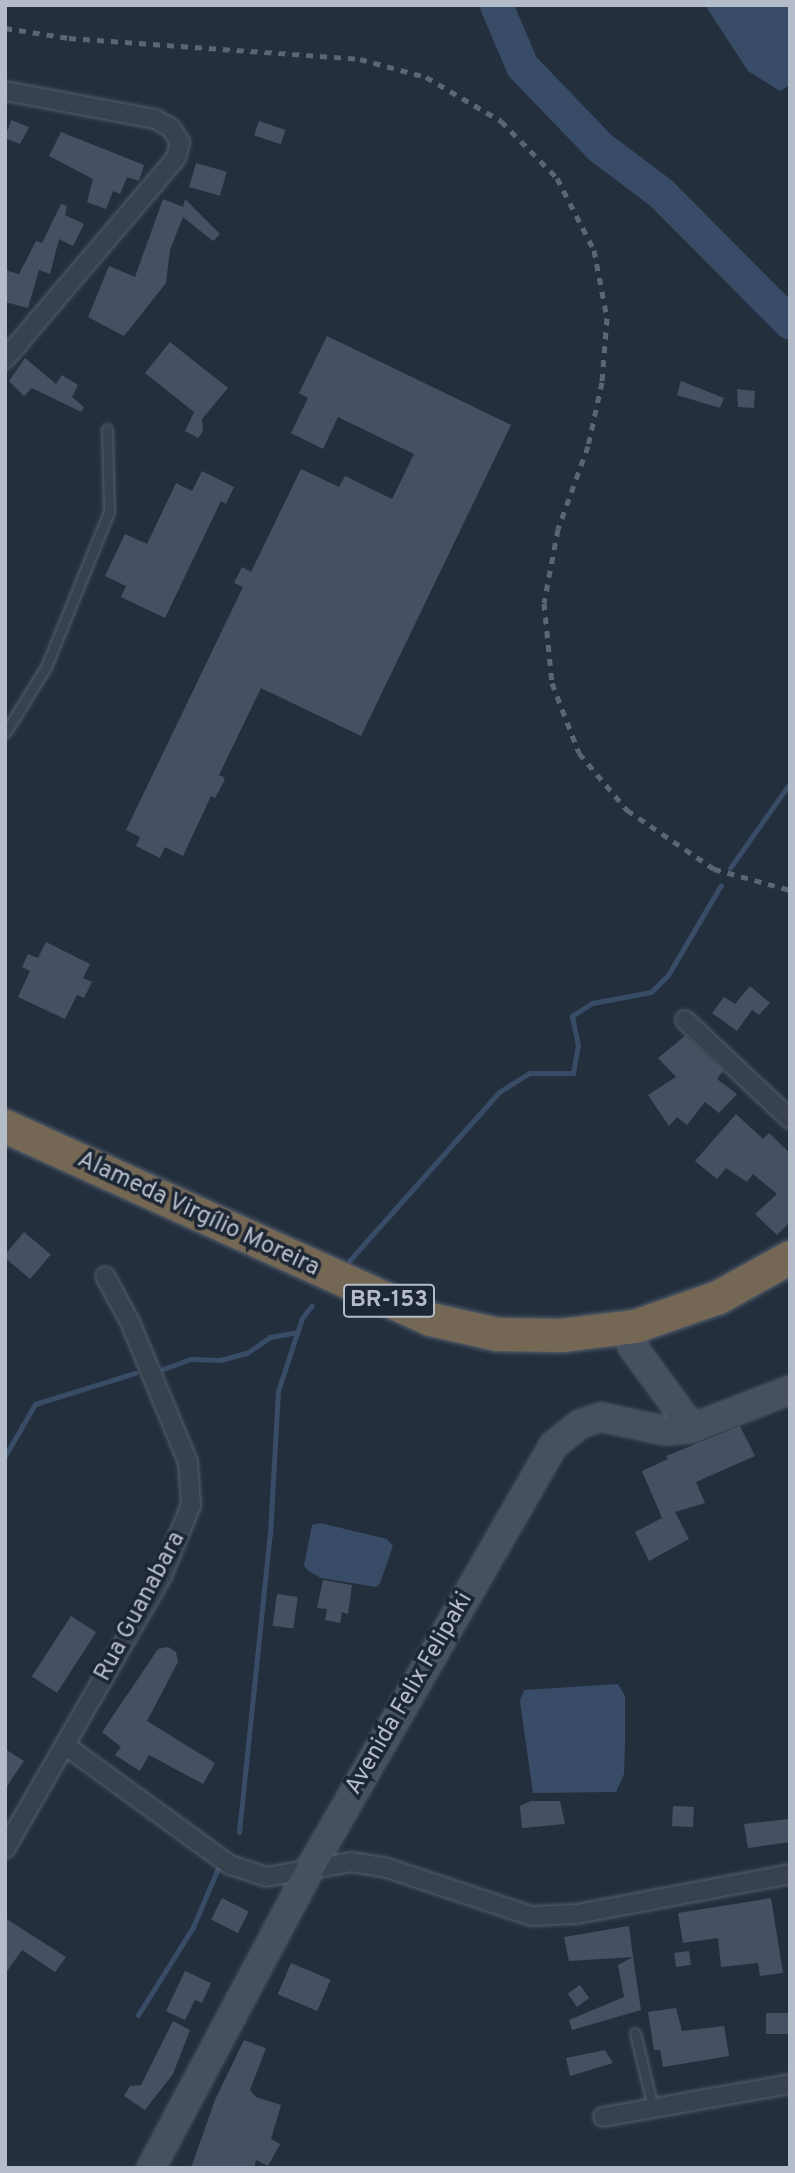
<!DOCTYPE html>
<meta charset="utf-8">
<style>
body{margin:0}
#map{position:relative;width:795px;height:2173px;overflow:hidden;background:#242f3e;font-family:Overpass,sans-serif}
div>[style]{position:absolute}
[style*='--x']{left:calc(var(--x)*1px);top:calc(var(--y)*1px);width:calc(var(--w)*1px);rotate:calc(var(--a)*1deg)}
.water>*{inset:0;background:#394c67}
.stream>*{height:5px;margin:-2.5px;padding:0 2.5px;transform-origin:2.5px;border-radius:2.5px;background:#394c67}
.river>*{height:33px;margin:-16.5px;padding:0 16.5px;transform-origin:16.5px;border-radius:16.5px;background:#394c67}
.building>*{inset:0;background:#455162;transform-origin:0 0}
.roads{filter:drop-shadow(0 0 2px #565f6c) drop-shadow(0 0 2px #565f6c)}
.lane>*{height:9px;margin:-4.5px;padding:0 4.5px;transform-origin:4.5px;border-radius:4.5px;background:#38414e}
.street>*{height:18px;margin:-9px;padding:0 9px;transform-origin:9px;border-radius:9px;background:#38414e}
.secondary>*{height:26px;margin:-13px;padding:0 13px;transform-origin:13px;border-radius:13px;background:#465061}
.highway>*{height:33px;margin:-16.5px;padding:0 16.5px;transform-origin:16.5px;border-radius:16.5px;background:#746855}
.rail>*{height:5px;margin-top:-2.5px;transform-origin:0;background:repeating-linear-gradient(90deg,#5a6575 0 7px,transparent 0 14px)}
span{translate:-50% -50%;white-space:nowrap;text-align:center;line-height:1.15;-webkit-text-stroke:7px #1d2633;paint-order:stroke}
.shield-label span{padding:2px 5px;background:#1d2633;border:2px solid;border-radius:5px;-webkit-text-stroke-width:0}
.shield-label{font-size:23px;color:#b4bcc9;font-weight:700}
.street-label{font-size:24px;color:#b4bcc9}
.frame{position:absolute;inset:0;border:7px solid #b4bcc9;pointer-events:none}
</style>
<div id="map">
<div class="water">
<i style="clip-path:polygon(705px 5px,790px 5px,790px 85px,780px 91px,748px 71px)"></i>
<i style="clip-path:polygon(320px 1523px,387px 1539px,393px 1546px,380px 1583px,376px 1587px,321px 1578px,310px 1572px,304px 1566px,312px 1525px)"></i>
<i style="clip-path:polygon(618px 1684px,625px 1696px,625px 1747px,624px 1774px,616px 1792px,533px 1793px,520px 1701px,524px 1690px)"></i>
</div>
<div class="stream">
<i style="--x:730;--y:868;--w:104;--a:-54.8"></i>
<i style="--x:349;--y:1261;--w:226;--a:-48.4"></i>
<i style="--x:499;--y:1092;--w:36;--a:-32"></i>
<i style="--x:530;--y:1073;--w:43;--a:0"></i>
<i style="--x:573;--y:1073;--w:28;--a:-80"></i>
<i style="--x:578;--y:1045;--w:30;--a:-102"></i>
<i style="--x:572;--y:1016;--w:24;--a:-33"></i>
<i style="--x:592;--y:1003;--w:60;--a:-10.6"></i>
<i style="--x:651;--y:992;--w:24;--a:-45"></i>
<i style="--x:668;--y:975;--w:104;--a:-59.5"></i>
<i style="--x:163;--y:1369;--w:30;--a:-20"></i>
<i style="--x:191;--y:1359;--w:29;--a:2"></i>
<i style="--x:220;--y:1360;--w:28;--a:-15"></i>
<i style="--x:247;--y:1353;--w:28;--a:-35"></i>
<i style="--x:270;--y:1337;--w:28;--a:-10"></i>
<i style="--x:5;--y:1456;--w:60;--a:-60"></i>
<i style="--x:35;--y:1404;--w:105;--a:-17.2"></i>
<i style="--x:239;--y:1832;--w:300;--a:-84.1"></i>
<i style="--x:270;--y:1534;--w:143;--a:-86.8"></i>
<i style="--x:278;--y:1391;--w:77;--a:-71.8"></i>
<i style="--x:302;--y:1318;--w:16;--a:-52"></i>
<i style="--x:138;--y:2015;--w:104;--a:-58"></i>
<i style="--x:193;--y:1927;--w:64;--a:-67"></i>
</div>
<div class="river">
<i style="--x:496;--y:5;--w:66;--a:66.9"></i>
<i style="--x:522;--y:66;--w:112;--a:46.1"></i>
<i style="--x:600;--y:147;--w:76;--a:37"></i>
<i style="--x:661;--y:193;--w:183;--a:45.2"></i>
</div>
<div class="building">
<i style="clip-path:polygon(11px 120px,29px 127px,20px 144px,5px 138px)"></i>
<i style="left:259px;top:121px;width:28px;height:15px;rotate:19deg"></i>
<i style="clip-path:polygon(61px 132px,144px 165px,139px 181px,127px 177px,120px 194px,113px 191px,106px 209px,87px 202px,93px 179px,49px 156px)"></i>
<i style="left:196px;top:163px;width:32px;height:25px;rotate:16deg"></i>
<i style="clip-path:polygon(163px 199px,183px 207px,185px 199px,220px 234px,213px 241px,183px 217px,170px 250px,166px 283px,124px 336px,88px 317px,109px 266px,135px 277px)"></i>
<i style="clip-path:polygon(61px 204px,67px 206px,65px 215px,84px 224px,73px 246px,59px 239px,50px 274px,39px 270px,28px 308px,5px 302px,5px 270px,19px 274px,36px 241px,42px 243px)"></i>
<i style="clip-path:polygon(327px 336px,511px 425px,361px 736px,261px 688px,219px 775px,225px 778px,223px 783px,215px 798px,211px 796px,183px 856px,165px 847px,160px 858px,136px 846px,140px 837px,126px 830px,243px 587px,234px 583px,242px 567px,251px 572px,301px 469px,339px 487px,345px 476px,392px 499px,414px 454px,338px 417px,323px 449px,291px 433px,308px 398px,299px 393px)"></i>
<i style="clip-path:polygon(170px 342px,228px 388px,202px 419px,203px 431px,198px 438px,185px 431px,194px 412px,145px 373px)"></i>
<i style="clip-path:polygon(25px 358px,56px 384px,62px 375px,78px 385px,72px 397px,84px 407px,81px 412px,32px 388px,24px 396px,9px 381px)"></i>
<i style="clip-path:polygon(681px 381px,724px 398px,720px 408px,677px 395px)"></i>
<i style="clip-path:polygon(737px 389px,755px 391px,754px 408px,738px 407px)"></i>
<i style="clip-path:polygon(202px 471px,234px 487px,226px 504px,221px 501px,165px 618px,121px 597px,126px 586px,105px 576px,125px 534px,147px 544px,176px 483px,192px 491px)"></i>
<i style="clip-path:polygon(46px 942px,90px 964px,83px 978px,92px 982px,84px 998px,77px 995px,65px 1019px,18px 997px,30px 971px,22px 967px,28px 954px,38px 958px)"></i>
<i style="clip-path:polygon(750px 986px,770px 1003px,759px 1015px,752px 1010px,737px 1031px,712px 1013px,724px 997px,735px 1004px)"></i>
<i style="clip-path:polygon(685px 1036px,723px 1071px,717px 1079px,737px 1094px,719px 1113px,705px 1102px,687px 1125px,677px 1117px,669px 1126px,648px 1095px,676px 1077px,658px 1058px)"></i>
<i style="clip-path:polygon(736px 1114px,763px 1139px,769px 1133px,790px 1153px,790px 1222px,777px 1235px,755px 1214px,777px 1194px,753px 1174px,747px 1182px,726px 1168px,717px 1179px,695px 1161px)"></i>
<i style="left:24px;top:1232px;width:35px;height:32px;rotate:40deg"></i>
<i style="clip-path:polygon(740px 1426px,755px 1456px,696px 1482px,705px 1503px,675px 1512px,689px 1539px,649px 1561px,635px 1532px,662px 1518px,642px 1471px,668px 1459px,666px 1456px)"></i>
<i style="clip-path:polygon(323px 1580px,352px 1585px,348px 1614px,342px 1612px,340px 1623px,325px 1620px,327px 1609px,317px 1608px)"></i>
<i style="left:277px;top:1594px;width:21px;height:32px;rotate:8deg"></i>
<i style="left:71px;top:1616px;width:30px;height:72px;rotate:33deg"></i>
<i style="clip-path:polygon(168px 1647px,176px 1652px,178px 1662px,147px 1721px,215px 1763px,203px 1784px,149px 1755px,140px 1771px,115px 1755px,121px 1747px,102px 1732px,158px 1649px)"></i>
<i style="clip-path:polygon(5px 1749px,24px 1761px,5px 1789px)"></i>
<i style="clip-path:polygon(531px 1801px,560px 1801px,565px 1824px,522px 1828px,520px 1806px)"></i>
<i style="left:673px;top:1806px;width:21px;height:20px;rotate:3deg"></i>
<i style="clip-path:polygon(790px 1819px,790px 1842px,748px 1848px,744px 1824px)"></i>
<i style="left:222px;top:1898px;width:30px;height:24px;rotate:27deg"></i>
<i style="clip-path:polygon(771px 1898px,783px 1973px,760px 1976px,758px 1963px,721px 1967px,718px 1938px,683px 1943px,678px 1913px)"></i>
<i style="clip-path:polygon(5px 1918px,66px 1957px,55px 1972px,22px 1950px,5px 1974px)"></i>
<i style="clip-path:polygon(629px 1926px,633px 1957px,569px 1961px,564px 1937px)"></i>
<i style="left:689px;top:1951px;width:14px;height:15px;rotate:82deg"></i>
<i style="clip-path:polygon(633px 1957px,641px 2010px,572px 2030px,569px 2020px,624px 1997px,618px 1965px)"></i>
<i style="left:291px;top:1963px;width:43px;height:34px;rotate:23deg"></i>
<i style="clip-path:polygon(185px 1971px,211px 1983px,202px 2003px,195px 2000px,185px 2020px,166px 2011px)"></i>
<i style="left:580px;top:1985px;width:16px;height:15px;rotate:55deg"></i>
<i style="clip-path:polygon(676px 2008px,682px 2031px,724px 2026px,729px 2056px,663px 2067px,660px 2050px,654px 2050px,648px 2012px)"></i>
<i style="left:790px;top:2013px;width:21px;height:24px;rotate:90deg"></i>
<i style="clip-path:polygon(173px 2021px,190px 2030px,173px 2074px,145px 2110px,124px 2096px,130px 2086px,141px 2085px)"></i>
<i style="clip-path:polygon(244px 2040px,266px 2048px,250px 2090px,256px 2097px,281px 2105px,271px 2139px,280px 2144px,268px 2166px,256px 2160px,254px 2168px,191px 2168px,215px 2100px)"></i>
<i style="clip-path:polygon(605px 2050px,613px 2063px,570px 2076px,566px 2058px)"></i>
</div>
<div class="roads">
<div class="lane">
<i style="--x:5;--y:733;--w:78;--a:-58.2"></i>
<i style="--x:46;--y:667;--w:167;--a:-67.9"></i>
<i style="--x:109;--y:512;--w:83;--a:-91.4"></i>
<i style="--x:635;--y:2033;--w:77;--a:76.5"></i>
</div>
<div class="street">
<i style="--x:5;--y:91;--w:153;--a:10.6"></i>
<i style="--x:155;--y:119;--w:18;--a:29"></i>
<i style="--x:171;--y:128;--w:17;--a:57"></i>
<i style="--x:180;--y:142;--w:16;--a:104"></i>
<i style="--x:176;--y:158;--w:264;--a:130.4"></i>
<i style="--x:685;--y:1020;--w:144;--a:43.3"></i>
<i style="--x:66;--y:1746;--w:203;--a:36"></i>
<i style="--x:230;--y:1865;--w:38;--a:18"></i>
<i style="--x:266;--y:1877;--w:86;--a:-10"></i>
<i style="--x:351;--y:1862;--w:36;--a:9"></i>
<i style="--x:387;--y:1868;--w:152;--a:18.4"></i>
<i style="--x:531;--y:1916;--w:46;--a:-2.5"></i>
<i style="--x:577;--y:1914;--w:217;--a:-10.6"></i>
<i style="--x:5;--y:1849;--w:315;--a:-60.1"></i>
<i style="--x:162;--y:1576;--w:77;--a:-67.8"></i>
<i style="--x:191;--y:1505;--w:43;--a:-94"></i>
<i style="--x:188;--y:1462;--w:152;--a:-112.5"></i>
<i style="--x:130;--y:1322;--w:52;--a:-118.5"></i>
<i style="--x:603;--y:2117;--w:190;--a:-10"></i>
</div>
<div class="secondary">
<i style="--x:632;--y:1346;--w:102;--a:53.8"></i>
<i style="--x:151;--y:2168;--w:341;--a:-62"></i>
<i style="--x:311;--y:1867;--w:487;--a:-60.1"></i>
<i style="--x:554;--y:1445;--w:33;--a:-39"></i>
<i style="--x:580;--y:1424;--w:22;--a:-18"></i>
<i style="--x:601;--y:1417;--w:66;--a:12.3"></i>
<i style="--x:665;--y:1431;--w:27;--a:-6"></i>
<i style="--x:692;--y:1428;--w:105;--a:-21.2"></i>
</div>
<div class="highway">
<i style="--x:5;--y:1126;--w:467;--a:24.4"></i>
<i style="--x:430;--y:1319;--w:69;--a:12.6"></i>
<i style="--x:497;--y:1334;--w:64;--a:0.9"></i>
<i style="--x:561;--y:1335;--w:75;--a:-6.9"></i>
<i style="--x:635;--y:1326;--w:88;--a:-19.3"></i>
<i style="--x:718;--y:1297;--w:82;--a:-29.1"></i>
</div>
</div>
<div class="rail">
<i style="--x:5;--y:28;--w:65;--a:8.9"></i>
<i style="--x:69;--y:38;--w:292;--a:4.1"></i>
<i style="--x:360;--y:59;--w:68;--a:15.3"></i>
<i style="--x:426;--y:77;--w:87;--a:30.4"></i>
<i style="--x:501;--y:121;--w:80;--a:45.5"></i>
<i style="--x:557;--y:178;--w:81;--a:62.8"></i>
<i style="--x:594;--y:250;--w:69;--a:79.2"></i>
<i style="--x:607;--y:318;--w:64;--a:94.5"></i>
<i style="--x:602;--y:382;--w:66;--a:102.3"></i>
<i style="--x:588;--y:446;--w:88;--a:109.9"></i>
<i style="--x:558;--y:529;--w:75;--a:100.7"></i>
<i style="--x:544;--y:603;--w:80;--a:84.3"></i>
<i style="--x:552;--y:683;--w:75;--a:68.9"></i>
<i style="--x:579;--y:753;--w:75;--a:49.9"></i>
<i style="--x:627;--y:810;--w:105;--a:34.1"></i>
<i style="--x:714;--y:869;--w:79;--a:15.4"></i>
</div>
<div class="shield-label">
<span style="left:389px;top:1301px">BR-153</span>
</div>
<div class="street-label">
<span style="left:198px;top:1215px;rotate:25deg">Alameda Virgílio Moreira</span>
<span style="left:141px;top:1607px;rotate:-62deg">Rua Guanabara</span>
<span style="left:410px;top:1694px;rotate:-60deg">Avenida Felix Felipaki</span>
</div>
<div class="frame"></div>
</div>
